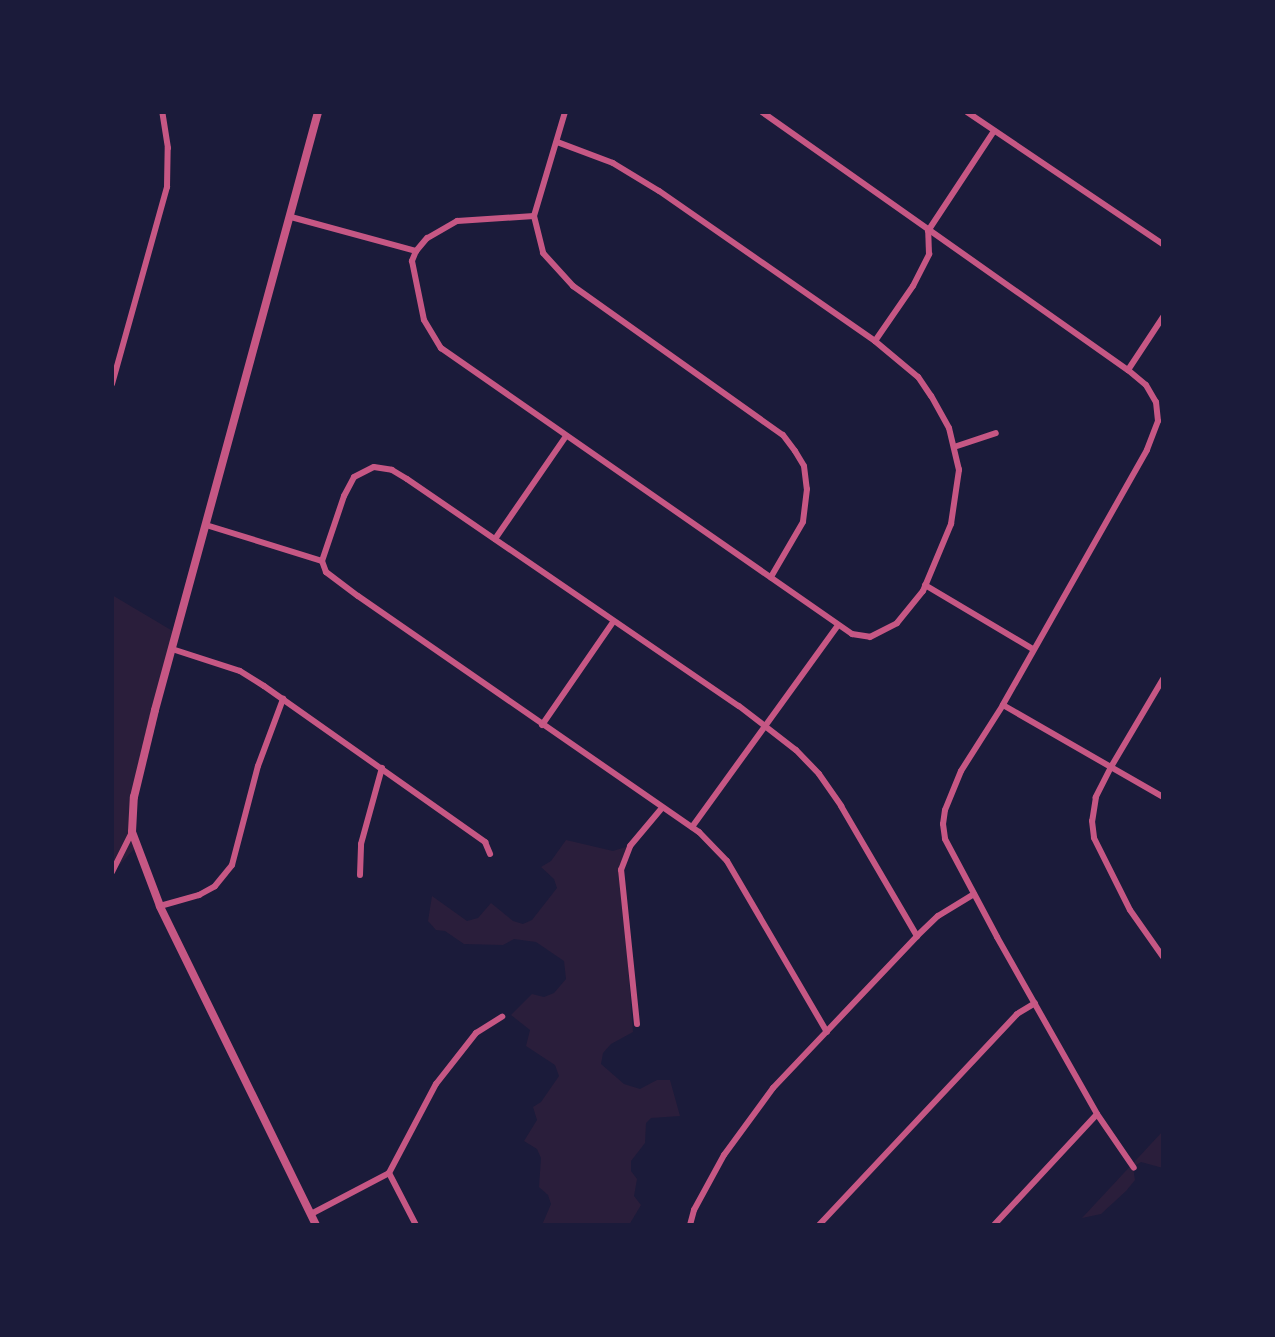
<!DOCTYPE html>
<style>
body{margin:0}
#map{position:relative;width:1275px;height:1337px;overflow:hidden;background:#1b1b3a;font-family:Ubuntu,sans-serif}
div>[style]{position:absolute}
[style*='--x']{left:calc(var(--x)*1px);top:calc(var(--y)*1px);width:calc(var(--w)*1px);rotate:calc(var(--a)*1deg)}
.green>*{inset:0;background:#2a1e3b}
.minor>*{height:6px;margin:-3px;padding:0 3px;transform-origin:3px;border-radius:3px;background:#c65784}
.tertiary>*{height:8px;margin:-4px;padding:0 4px;transform-origin:4px;border-radius:4px;background:#c65784}
span{translate:-50% -50%;white-space:nowrap;text-align:center;line-height:1.15;-webkit-text-stroke:7px #1b1b3a;paint-order:stroke}
.frame{position:absolute;inset:0;border:114px solid #1b1b3a;pointer-events:none}
</style>
<div id="map">
<div class="green">
<i style="clip-path:polygon(112px 595px,176px 633px,135px 796px,135px 848px,112px 873px)"></i>
<i style="clip-path:polygon(566px 840px,613px 851px,629px 846px,621px 871px,633px 1032px,611px 1044px,603px 1053px,601px 1064px,624px 1084px,640px 1089px,657px 1080px,670px 1080px,680px 1116px,651px 1118px,646px 1123px,645px 1143px,631px 1161px,631px 1171px,637px 1179px,634px 1196px,641px 1205px,629px 1225px,542px 1225px,551px 1204px,548px 1195px,539px 1187px,541px 1158px,537px 1149px,524px 1141px,537px 1120px,533px 1107px,541px 1102px,559px 1076px,555px 1065px,526px 1046px,530px 1030px,511px 1015px,532px 994px,544px 997px,554px 993px,566px 979px,564px 961px,536px 942px,514px 939px,503px 945px,464px 944px,445px 931px,436px 930px,428px 921px,432px 896px,467px 921px,478px 918px,491px 903px,513px 921px,523px 924px,532px 920px,557px 888px,554px 879px,541px 867px,551px 861px)"></i>
<i style="clip-path:polygon(1163px 1131px,1163px 1168px,1141px 1162px,1133px 1167px,1135px 1180px,1126px 1191px,1101px 1214px,1082px 1218px)"></i>
</div>
<div class="minor">
<i style="--x:565;--y:112;--w:109;--a:106.6"></i>
<i style="--x:534;--y:216;--w:38;--a:76"></i>
<i style="--x:543;--y:253;--w:45;--a:47.7"></i>
<i style="--x:573;--y:286;--w:257;--a:35.4"></i>
<i style="--x:783;--y:435;--w:20;--a:53"></i>
<i style="--x:795;--y:451;--w:17;--a:59"></i>
<i style="--x:804;--y:466;--w:23;--a:83"></i>
<i style="--x:807;--y:489;--w:33;--a:97"></i>
<i style="--x:803;--y:522;--w:64;--a:120.2"></i>
<i style="--x:762;--y:112;--w:448;--a:35.2"></i>
<i style="--x:1128;--y:370;--w:23;--a:40"></i>
<i style="--x:1146;--y:385;--w:20;--a:60"></i>
<i style="--x:1156;--y:402;--w:19;--a:84"></i>
<i style="--x:1158;--y:421;--w:31;--a:111"></i>
<i style="--x:1147;--y:450;--w:293;--a:119.5"></i>
<i style="--x:1003;--y:705;--w:78;--a:122.5"></i>
<i style="--x:961;--y:771;--w:42;--a:112.3"></i>
<i style="--x:945;--y:810;--w:14;--a:98"></i>
<i style="--x:943;--y:824;--w:15;--a:82"></i>
<i style="--x:945;--y:839;--w:111;--a:62"></i>
<i style="--x:997;--y:937;--w:203;--a:60.5"></i>
<i style="--x:1097;--y:1114;--w:65;--a:55.6"></i>
<i style="--x:967;--y:112;--w:236;--a:34"></i>
<i style="--x:534;--y:216;--w:77;--a:176.3"></i>
<i style="--x:457;--y:221;--w:34;--a:150"></i>
<i style="--x:427;--y:238;--w:17;--a:130"></i>
<i style="--x:416;--y:251;--w:11;--a:112"></i>
<i style="--x:412;--y:261;--w:60;--a:78.5"></i>
<i style="--x:424;--y:320;--w:33;--a:59"></i>
<i style="--x:441;--y:348;--w:501;--a:34.83"></i>
<i style="--x:852;--y:634;--w:18;--a:9"></i>
<i style="--x:870;--y:637;--w:30;--a:-27"></i>
<i style="--x:897;--y:623;--w:41;--a:-50.9"></i>
<i style="--x:923;--y:591;--w:73;--a:-67.3"></i>
<i style="--x:951;--y:524;--w:55;--a:-81.6"></i>
<i style="--x:959;--y:470;--w:43;--a:-103.4"></i>
<i style="--x:949;--y:428;--w:37;--a:-119"></i>
<i style="--x:931;--y:396;--w:23;--a:-124"></i>
<i style="--x:918;--y:377;--w:56;--a:-140.1"></i>
<i style="--x:875;--y:341;--w:263;--a:-145.2"></i>
<i style="--x:659;--y:191;--w:54;--a:-148.7"></i>
<i style="--x:613;--y:163;--w:60;--a:-159.4"></i>
<i style="--x:291;--y:217;--w:130;--a:15.2"></i>
<i style="--x:875;--y:341;--w:67;--a:-55.4"></i>
<i style="--x:913;--y:286;--w:36;--a:-63"></i>
<i style="--x:929;--y:254;--w:23;--a:-92"></i>
<i style="--x:928;--y:231;--w:120;--a:-56.6"></i>
<i style="--x:1128;--y:370;--w:64;--a:-56.6"></i>
<i style="--x:112;--y:384;--w:205;--a:-74.4"></i>
<i style="--x:167;--y:187;--w:39;--a:-89"></i>
<i style="--x:168;--y:148;--w:36;--a:-99"></i>
<i style="--x:954;--y:447;--w:44;--a:-18.4"></i>
<i style="--x:206;--y:525;--w:121;--a:17.2"></i>
<i style="--x:322;--y:561;--w:12;--a:70"></i>
<i style="--x:326;--y:572;--w:40;--a:37"></i>
<i style="--x:358;--y:596;--w:415;--a:34.7"></i>
<i style="--x:699;--y:832;--w:40;--a:46"></i>
<i style="--x:727;--y:861;--w:198;--a:59.7"></i>
<i style="--x:495;--y:539;--w:125;--a:-55.4"></i>
<i style="--x:322;--y:561;--w:69;--a:-71.3"></i>
<i style="--x:344;--y:496;--w:21;--a:-62"></i>
<i style="--x:354;--y:477;--w:22;--a:-27"></i>
<i style="--x:374;--y:467;--w:18;--a:9"></i>
<i style="--x:392;--y:470;--w:17;--a:31"></i>
<i style="--x:407;--y:479;--w:402;--a:34.4"></i>
<i style="--x:739;--y:706;--w:72;--a:37.7"></i>
<i style="--x:796;--y:750;--w:33;--a:46"></i>
<i style="--x:819;--y:774;--w:39;--a:55"></i>
<i style="--x:841;--y:806;--w:151;--a:59.7"></i>
<i style="--x:925;--y:585;--w:126;--a:30.7"></i>
<i style="--x:172;--y:649;--w:71;--a:17.9"></i>
<i style="--x:240;--y:671;--w:28;--a:32"></i>
<i style="--x:264;--y:686;--w:271;--a:35.2"></i>
<i style="--x:485;--y:842;--w:13;--a:67"></i>
<i style="--x:1163;--y:679;--w:102;--a:120.6"></i>
<i style="--x:1111;--y:767;--w:34;--a:117"></i>
<i style="--x:1096;--y:797;--w:24;--a:99"></i>
<i style="--x:1092;--y:821;--w:17;--a:83"></i>
<i style="--x:1094;--y:838;--w:80;--a:63.4"></i>
<i style="--x:1130;--y:910;--w:57;--a:54.9"></i>
<i style="--x:1003;--y:705;--w:185;--a:29.9"></i>
<i style="--x:542;--y:725;--w:125;--a:-55.4"></i>
<i style="--x:692;--y:827;--w:249;--a:-54.1"></i>
<i style="--x:112;--y:872;--w:45;--a:-63.4"></i>
<i style="--x:360;--y:875;--w:31;--a:-88"></i>
<i style="--x:361;--y:844;--w:79;--a:-74.6"></i>
<i style="--x:160;--y:906;--w:41;--a:-15.8"></i>
<i style="--x:199;--y:895;--w:18;--a:-29"></i>
<i style="--x:215;--y:886;--w:27;--a:-51"></i>
<i style="--x:232;--y:865;--w:102;--a:-75.3"></i>
<i style="--x:258;--y:766;--w:72;--a:-69.5"></i>
<i style="--x:637;--y:1024;--w:155;--a:-95.9"></i>
<i style="--x:621;--y:870;--w:26;--a:-69"></i>
<i style="--x:630;--y:846;--w:48;--a:-50"></i>
<i style="--x:389;--y:1173;--w:59;--a:62.6"></i>
<i style="--x:311;--y:1214;--w:88;--a:-27.7"></i>
<i style="--x:389;--y:1173;--w:101;--a:-62.2"></i>
<i style="--x:436;--y:1084;--w:65;--a:-51.9"></i>
<i style="--x:476;--y:1033;--w:31;--a:-32"></i>
<i style="--x:690;--y:1225;--w:16;--a:-75"></i>
<i style="--x:694;--y:1210;--w:63;--a:-61.4"></i>
<i style="--x:724;--y:1155;--w:83;--a:-53.8"></i>
<i style="--x:773;--y:1088;--w:209;--a:-46.5"></i>
<i style="--x:917;--y:936;--w:29;--a:-44"></i>
<i style="--x:938;--y:916;--w:42;--a:-31.4"></i>
<i style="--x:819;--y:1225;--w:289;--a:-46.8"></i>
<i style="--x:1017;--y:1014;--w:21;--a:-31"></i>
<i style="--x:994;--y:1225;--w:151;--a:-47.1"></i>
</div>
<div class="tertiary">
<i style="--x:316;--y:1225;--w:355;--a:-116.1"></i>
<i style="--x:160;--y:906;--w:79;--a:-110.7"></i>
<i style="--x:132;--y:832;--w:35;--a:-87"></i>
<i style="--x:134;--y:797;--w:89;--a:-76.4"></i>
<i style="--x:155;--y:710;--w:620;--a:-74.75"></i>
</div>
<div class="frame"></div>
</div>
